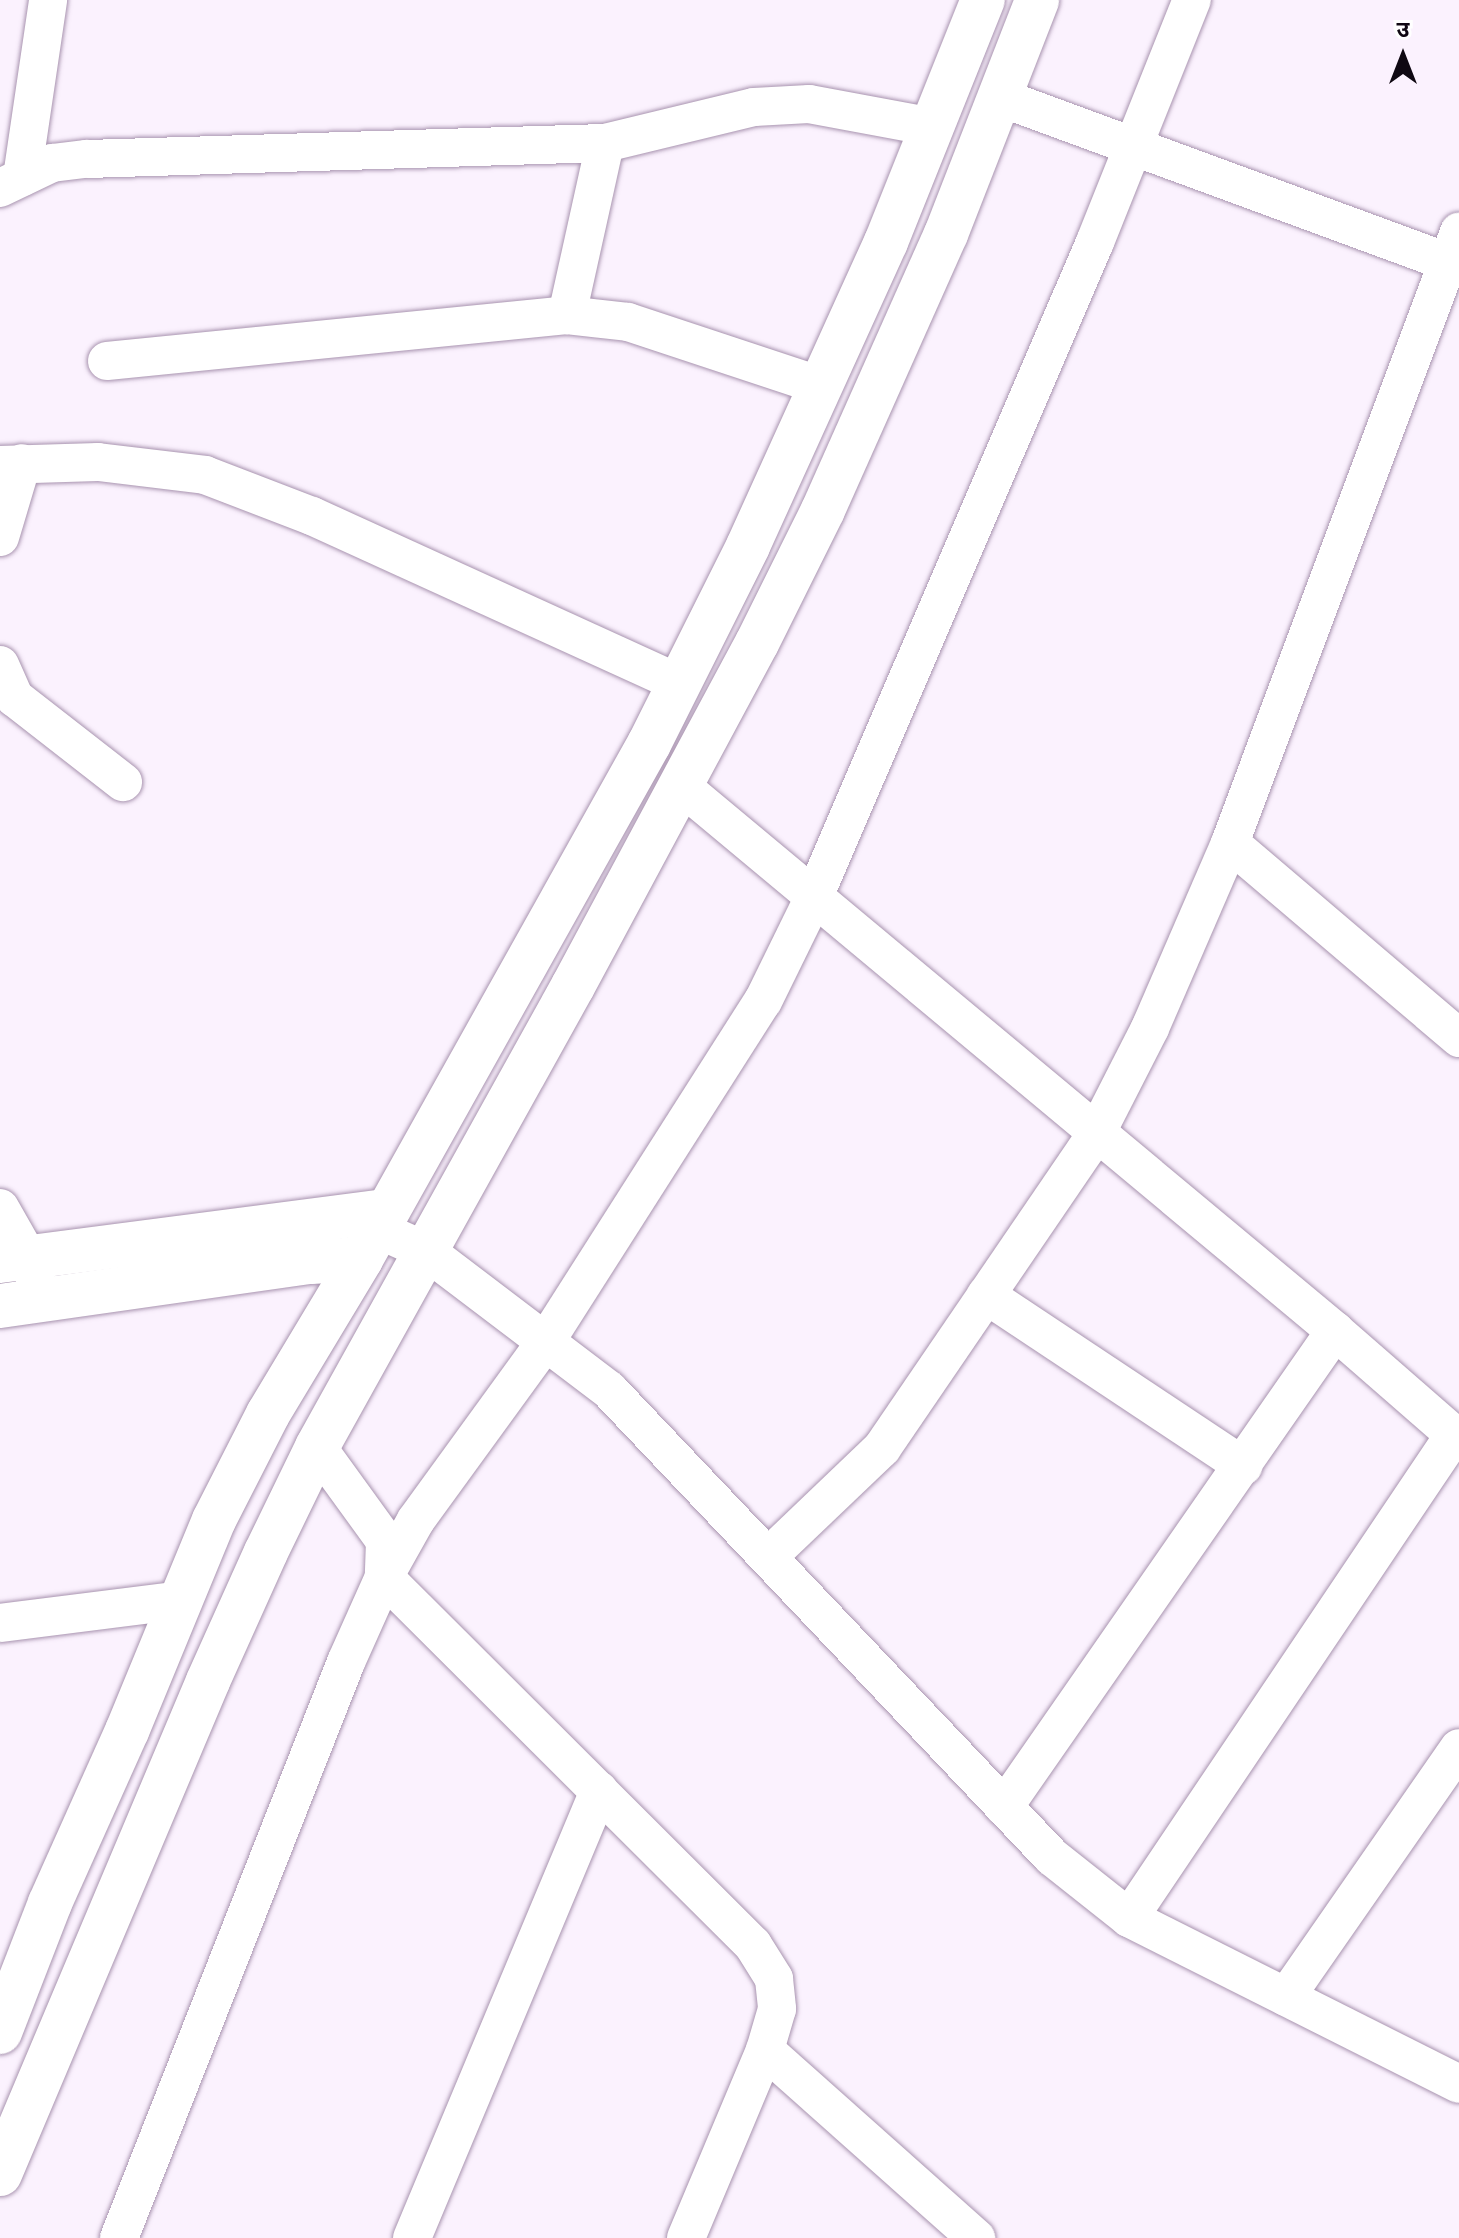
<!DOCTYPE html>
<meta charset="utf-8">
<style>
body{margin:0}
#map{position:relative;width:1459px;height:2238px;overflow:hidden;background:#fbf2fe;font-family:Overpass,"Noto Sans Devanagari",sans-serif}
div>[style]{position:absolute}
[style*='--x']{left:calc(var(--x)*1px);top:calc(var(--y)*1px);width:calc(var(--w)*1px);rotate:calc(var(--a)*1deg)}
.roads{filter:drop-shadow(0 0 2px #a893af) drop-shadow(0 0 2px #a893af)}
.street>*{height:38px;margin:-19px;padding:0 19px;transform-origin:19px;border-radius:19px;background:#fff}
.secondary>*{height:44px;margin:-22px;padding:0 22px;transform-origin:22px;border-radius:22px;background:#fff}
span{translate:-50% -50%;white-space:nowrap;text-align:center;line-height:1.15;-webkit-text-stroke:6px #fff;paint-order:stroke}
.north{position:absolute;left:1363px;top:16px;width:80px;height:80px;-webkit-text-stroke:6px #fff;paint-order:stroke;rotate:0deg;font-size:22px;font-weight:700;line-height:32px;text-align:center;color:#0f0812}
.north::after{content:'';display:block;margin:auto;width:28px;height:36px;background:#0f0812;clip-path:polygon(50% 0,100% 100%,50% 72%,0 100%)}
</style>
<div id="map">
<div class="roads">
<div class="street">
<i style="--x:999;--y:97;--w:490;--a:20.2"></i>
<i style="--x:22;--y:177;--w:179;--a:-81.6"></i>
<i style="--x:0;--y:188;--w:58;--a:-25.7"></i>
<i style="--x:52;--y:163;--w:35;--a:-7"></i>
<i style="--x:87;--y:159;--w:518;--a:-1.77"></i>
<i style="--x:605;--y:143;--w:153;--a:-13.6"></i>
<i style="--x:754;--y:107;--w:55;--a:-3.1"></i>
<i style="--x:809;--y:104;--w:126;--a:10.5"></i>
<i style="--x:567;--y:315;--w:176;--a:-77.5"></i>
<i style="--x:107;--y:361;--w:462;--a:-5.7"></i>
<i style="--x:567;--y:315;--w:61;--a:6.5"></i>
<i style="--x:628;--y:322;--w:203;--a:18.3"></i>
<i style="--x:0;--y:465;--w:98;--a:-1.8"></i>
<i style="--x:98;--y:462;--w:108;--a:6.9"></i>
<i style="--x:205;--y:475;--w:115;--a:21"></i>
<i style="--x:312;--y:516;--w:403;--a:24.5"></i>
<i style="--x:0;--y:537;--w:77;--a:-73.4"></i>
<i style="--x:0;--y:665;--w:36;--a:66"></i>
<i style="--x:15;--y:698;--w:137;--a:37.9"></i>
<i style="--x:680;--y:785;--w:853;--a:39.81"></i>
<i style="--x:1335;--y:1331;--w:164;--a:41.1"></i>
<i style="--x:1230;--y:843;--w:301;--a:40.4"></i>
<i style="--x:0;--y:1208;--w:56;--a:60.3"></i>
<i style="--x:28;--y:1257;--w:26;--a:72"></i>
<i style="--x:377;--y:1229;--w:54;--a:24.2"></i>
<i style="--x:426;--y:1251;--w:230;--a:37.2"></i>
<i style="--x:609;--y:1390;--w:644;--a:46.51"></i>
<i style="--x:1052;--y:1857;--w:98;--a:38.4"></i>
<i style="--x:1129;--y:1918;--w:369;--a:26.7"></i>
<i style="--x:986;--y:1295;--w:309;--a:33.6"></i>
<i style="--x:317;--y:1447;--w:116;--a:54.1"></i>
<i style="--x:385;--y:1541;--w:36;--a:92"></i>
<i style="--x:384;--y:1577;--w:521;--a:44.92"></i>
<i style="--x:753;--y:1945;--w:40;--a:58"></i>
<i style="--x:774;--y:1979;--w:30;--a:84"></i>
<i style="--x:777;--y:2009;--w:43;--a:106.3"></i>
<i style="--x:765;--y:2050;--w:204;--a:112.8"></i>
<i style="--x:768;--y:1557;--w:158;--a:-43.7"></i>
<i style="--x:882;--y:1448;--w:380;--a:-55.7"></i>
<i style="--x:1096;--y:1134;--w:119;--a:-63"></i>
<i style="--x:1150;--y:1028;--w:202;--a:-66.6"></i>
<i style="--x:1230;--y:843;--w:653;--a:-69.45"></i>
<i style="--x:0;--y:1623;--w:182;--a:-7.2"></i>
<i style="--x:1004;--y:1807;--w:580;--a:-55.19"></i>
<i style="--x:1129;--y:1918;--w:582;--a:-56.06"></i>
<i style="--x:1286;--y:1997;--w:303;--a:-55.2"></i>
<i style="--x:765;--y:2050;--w:283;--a:41.7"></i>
<i style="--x:119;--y:2238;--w:619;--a:-68.49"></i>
<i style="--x:346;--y:1662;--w:93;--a:-65.9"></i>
<i style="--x:384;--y:1577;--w:65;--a:-60.7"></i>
<i style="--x:416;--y:1520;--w:221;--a:-54"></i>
<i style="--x:546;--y:1341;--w:403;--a:-57.5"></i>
<i style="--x:763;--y:1001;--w:116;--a:-63.9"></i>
<i style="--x:814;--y:897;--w:713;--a:-66.78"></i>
<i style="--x:1095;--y:242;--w:261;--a:-68.2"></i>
<i style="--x:412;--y:2238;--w:485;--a:-67.3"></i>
</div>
<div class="secondary">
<i style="--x:0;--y:1261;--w:390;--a:-7.4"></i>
<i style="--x:0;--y:1306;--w:314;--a:-8.1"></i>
<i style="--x:311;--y:1262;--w:50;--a:-3.4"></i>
<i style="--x:0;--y:2032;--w:138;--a:-68.8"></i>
<i style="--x:50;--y:1903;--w:188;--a:-65.9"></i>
<i style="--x:127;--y:1731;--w:228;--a:-67.6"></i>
<i style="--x:214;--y:1520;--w:119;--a:-63"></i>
<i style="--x:268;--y:1414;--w:181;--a:-59"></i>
<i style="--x:361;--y:1259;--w:590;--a:-60.79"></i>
<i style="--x:649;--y:744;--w:221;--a:-63.4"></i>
<i style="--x:748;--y:546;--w:334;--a:-65.6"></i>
<i style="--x:886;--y:242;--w:261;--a:-68.2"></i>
<i style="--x:0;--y:2174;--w:535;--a:-67.12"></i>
<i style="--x:208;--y:1681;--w:141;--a:-65.8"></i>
<i style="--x:266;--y:1552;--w:117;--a:-64.1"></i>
<i style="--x:317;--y:1447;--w:527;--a:-60.96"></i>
<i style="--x:573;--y:986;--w:389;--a:-61.8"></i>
<i style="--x:757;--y:643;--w:148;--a:-63.6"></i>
<i style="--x:823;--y:510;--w:302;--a:-66"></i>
<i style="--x:946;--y:234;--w:251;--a:-68.7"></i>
</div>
</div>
<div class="north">उ</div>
</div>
